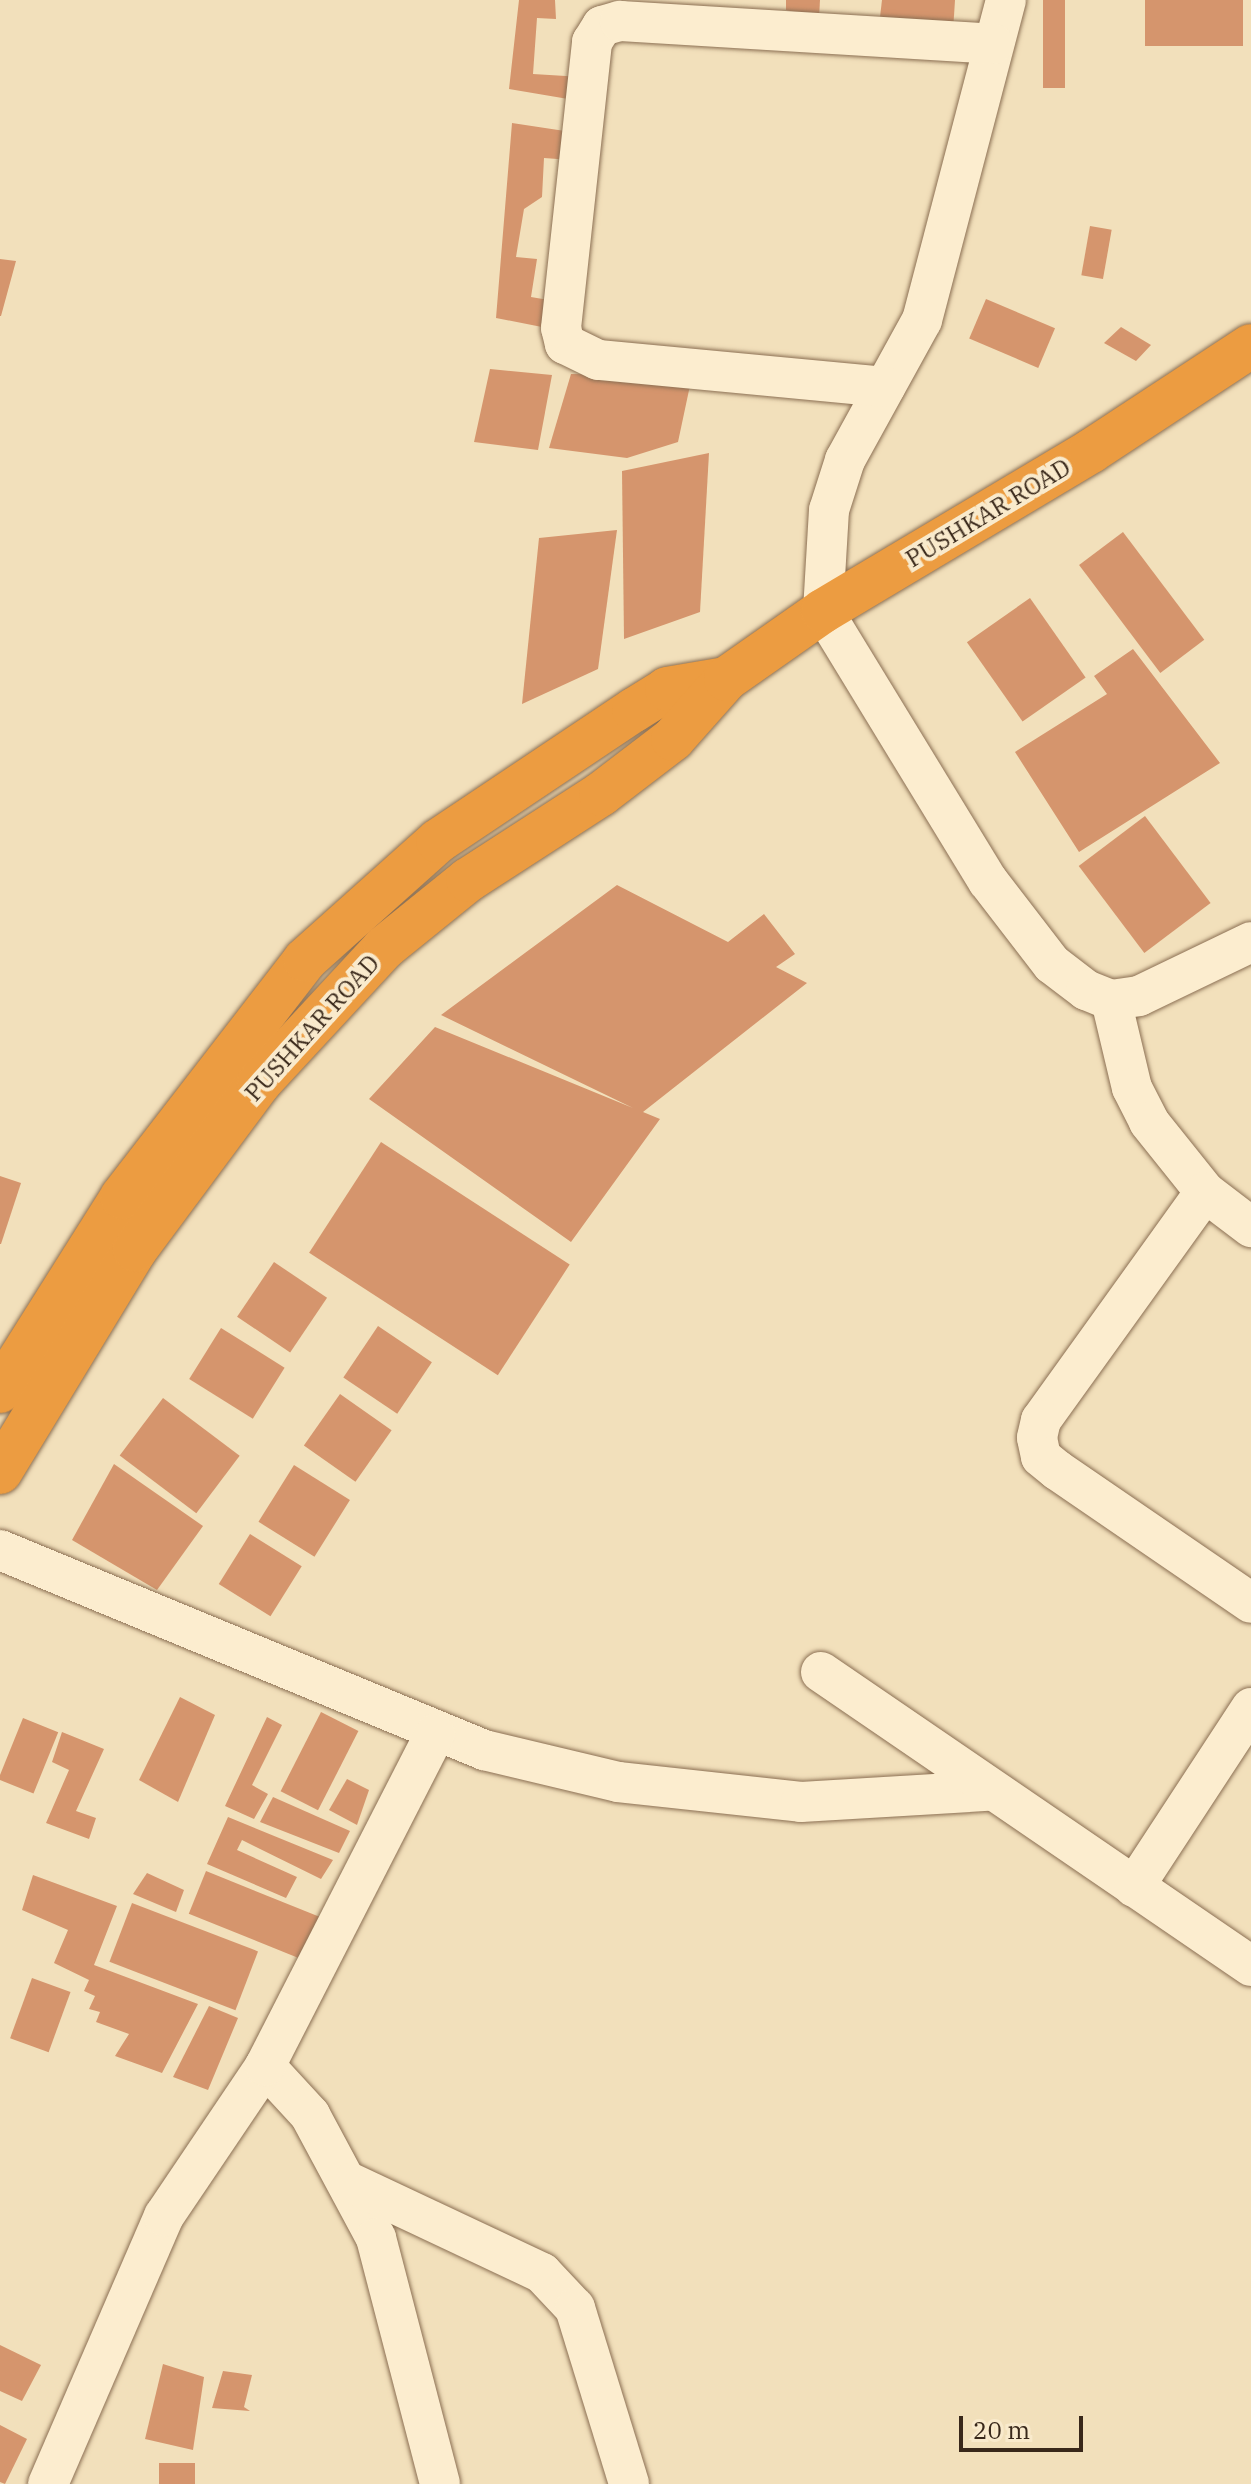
<!DOCTYPE html>
<style>
body{margin:0}
#map{position:relative;width:1251px;height:2484px;overflow:hidden;background:#f2e0bb;font-family:"IBM Plex Serif",serif}
div>[style]{position:absolute}
[style*='--x']{left:calc(var(--x)*1px);top:calc(var(--y)*1px);width:calc(var(--w)*1px);rotate:calc(var(--a)*1deg)}
.building>*{inset:0;background:#d5956d;transform-origin:0 0}
.roads{filter:drop-shadow(0 0 2px #8b6f53) drop-shadow(0 0 2px #8b6f53)}
.street>*{height:40px;margin:-20px;padding:0 20px;transform-origin:20px;border-radius:20px;background:#fcedcf}
.highway>*{height:44px;margin:-22px;padding:0 22px;transform-origin:22px;border-radius:22px;background:#ec9c41}
span{translate:-50% -50%;white-space:nowrap;text-align:center;line-height:1.15;-webkit-text-stroke:8px #f9eacc;paint-order:stroke}
.street-label{font-size:24px;color:#39281a}
.scale{position:absolute;left:959px;top:2416px;width:124px;height:36px;box-sizing:border-box;border:4px solid #39281a;border-top:0;padding-left:10px;font-size:24px;line-height:28px;white-space:nowrap;color:#39281a;-webkit-text-stroke:6px #f9eacc;paint-order:stroke}
</style>
<div id="map">
<div class="building">
<i style="clip-path:polygon(519px 0,555px 0,556px 19px,537px 18px,533px 74px,582px 77px,580px 101px,509px 89px)"></i>
<i style="clip-path:polygon(786px 0,820px 0,819px 18px,786px 10px)"></i>
<i style="clip-path:polygon(882px 0,955px 0,953px 31px,880px 17px)"></i>
<i style="left:1043px;top:0;width:22px;height:88px"></i>
<i style="left:1145px;top:0;width:98px;height:46px"></i>
<i style="clip-path:polygon(512px 123px,578px 133px,571px 160px,544px 158px,542px 197px,524px 209px,516px 257px,537px 259px,531px 297px,560px 302px,557px 330px,496px 318px)"></i>
<i style="left:1090px;top:226px;width:22px;height:50px;rotate:10deg"></i>
<i style="clip-path:polygon(0 259px,16px 261px,1px 316px,0 316px)"></i>
<i style="left:986px;top:299px;width:75px;height:43px;rotate:23deg"></i>
<i style="clip-path:polygon(1121px 327px,1151px 345px,1136px 361px,1104px 343px)"></i>
<i style="clip-path:polygon(490px 369px,552px 375px,538px 450px,474px 442px)"></i>
<i style="clip-path:polygon(571px 374px,692px 376px,678px 442px,627px 458px,549px 448px)"></i>
<i style="clip-path:polygon(709px 453px,700px 612px,624px 639px,622px 471px)"></i>
<i style="clip-path:polygon(617px 530px,598px 669px,522px 704px,539px 538px)"></i>
<i style="left:1123px;top:532px;width:135px;height:55px;rotate:53deg"></i>
<i style="left:1030px;top:598px;width:97px;height:77px;rotate:55deg"></i>
<i style="clip-path:polygon(1133px 649px,1220px 763px,1079px 852px,1015px 752px,1107px 694px,1094px 676px)"></i>
<i style="left:1145px;top:816px;width:109px;height:83px;rotate:53deg"></i>
<i style="clip-path:polygon(617px 885px,728px 942px,764px 914px,795px 954px,776px 967px,807px 983px,643px 1112px,660px 1119px,571px 1242px,369px 1099px,435px 1027px,633px 1108px,441px 1015px)"></i>
<i style="left:381px;top:1142px;width:225px;height:132px;rotate:33deg"></i>
<i style="clip-path:polygon(0 1176px,21px 1183px,1px 1244px,0 1244px)"></i>
<i style="left:274px;top:1262px;width:64px;height:66px;rotate:34deg"></i>
<i style="left:378px;top:1326px;width:65px;height:62px;rotate:34deg"></i>
<i style="left:221px;top:1328px;width:75px;height:60px;rotate:32deg"></i>
<i style="left:340px;top:1394px;width:63px;height:63px;rotate:35deg"></i>
<i style="left:163px;top:1398px;width:96px;height:72px;rotate:37deg"></i>
<i style="clip-path:polygon(114px 1464px,203px 1526px,157px 1590px,72px 1540px)"></i>
<i style="left:294px;top:1465px;width:66px;height:67px;rotate:32deg"></i>
<i style="left:250px;top:1534px;width:61px;height:59px;rotate:32deg"></i>
<i style="clip-path:polygon(180px 1697px,215px 1715px,178px 1802px,139px 1780px)"></i>
<i style="left:321px;top:1712px;width:42px;height:89px;rotate:27deg"></i>
<i style="clip-path:polygon(267px 1717px,282px 1725px,252px 1785px,268px 1794px,254px 1819px,225px 1806px)"></i>
<i style="left:23px;top:1718px;width:38px;height:66px;rotate:22deg"></i>
<i style="clip-path:polygon(62px 1732px,104px 1749px,76px 1811px,96px 1818px,89px 1839px,46px 1823px,69px 1770px,52px 1762px)"></i>
<i style="clip-path:polygon(347px 1779px,369px 1790px,357px 1825px,329px 1810px)"></i>
<i style="clip-path:polygon(273px 1797px,350px 1831px,339px 1853px,260px 1822px)"></i>
<i style="clip-path:polygon(228px 1817px,333px 1860px,321px 1879px,242px 1840px,237px 1850px,297px 1877px,286px 1898px,207px 1864px)"></i>
<i style="left:206px;top:1871px;width:123px;height:46px;rotate:22deg"></i>
<i style="clip-path:polygon(147px 1873px,184px 1890px,176px 1912px,133px 1894px)"></i>
<i style="clip-path:polygon(33px 1875px,117px 1906px,94px 1965px,198px 2004px,162px 2073px,115px 2056px,129px 2034px,96px 2022px,100px 2012px,89px 2009px,95px 1996px,84px 1991px,89px 1980px,54px 1963px,68px 1930px,22px 1910px)"></i>
<i style="left:132px;top:1903px;width:135px;height:63px;rotate:21deg"></i>
<i style="left:32px;top:1978px;width:41px;height:64px;rotate:20deg"></i>
<i style="clip-path:polygon(209px 2006px,238px 2018px,208px 2090px,173px 2077px)"></i>
<i style="clip-path:polygon(0 2345px,41px 2365px,22px 2401px,0 2391px)"></i>
<i style="clip-path:polygon(163px 2364px,204px 2377px,193px 2450px,145px 2439px)"></i>
<i style="clip-path:polygon(223px 2371px,252px 2375px,244px 2407px,250px 2411px,212px 2408px)"></i>
<i style="clip-path:polygon(0 2425px,27px 2439px,5px 2484px,0 2482px)"></i>
<i style="left:159px;top:2463px;width:36px;height:21px"></i>
</div>
<div class="roads">
<div class="street">
<i style="--x:1006;--y:0;--w:331;--a:104.7"></i>
<i style="--x:922;--y:320;--w:160;--a:118.8"></i>
<i style="--x:845;--y:460;--w:52;--a:107.7"></i>
<i style="--x:829;--y:510;--w:101;--a:93.4"></i>
<i style="--x:823;--y:611;--w:316;--a:58.6"></i>
<i style="--x:988;--y:881;--w:105;--a:52.4"></i>
<i style="--x:1052;--y:964;--w:43;--a:37.4"></i>
<i style="--x:1086;--y:990;--w:27;--a:22"></i>
<i style="--x:1111;--y:1000;--w:28;--a:-8"></i>
<i style="--x:1139;--y:996;--w:124;--a:-25.7"></i>
<i style="--x:885;--y:387;--w:288;--a:-174.6"></i>
<i style="--x:598;--y:360;--w:37;--a:-154"></i>
<i style="--x:565;--y:344;--w:16;--a:-104"></i>
<i style="--x:561;--y:328;--w:288;--a:-83.8"></i>
<i style="--x:592;--y:42;--w:19;--a:-58"></i>
<i style="--x:602;--y:26;--w:19;--a:-16"></i>
<i style="--x:620;--y:21;--w:374;--a:3.5"></i>
<i style="--x:1111;--y:1000;--w:90;--a:76.6"></i>
<i style="--x:1132;--y:1088;--w:38;--a:63"></i>
<i style="--x:1149;--y:1122;--w:90;--a:51.3"></i>
<i style="--x:1205;--y:1192;--w:58;--a:37.3"></i>
<i style="--x:1205;--y:1192;--w:281;--a:125.7"></i>
<i style="--x:1041;--y:1420;--w:18;--a:103"></i>
<i style="--x:1037;--y:1438;--w:19;--a:78"></i>
<i style="--x:1041;--y:1457;--w:21;--a:39"></i>
<i style="--x:1057;--y:1470;--w:235;--a:34.4"></i>
<i style="--x:0;--y:1550;--w:524;--a:22.45"></i>
<i style="--x:484;--y:1750;--w:138;--a:13.4"></i>
<i style="--x:618;--y:1782;--w:184;--a:6.2"></i>
<i style="--x:801;--y:1802;--w:187;--a:-3.4"></i>
<i style="--x:821;--y:1672;--w:521;--a:34.36"></i>
<i style="--x:1134;--y:1887;--w:214;--a:-56.8"></i>
<i style="--x:265;--y:2066;--w:67;--a:47.4"></i>
<i style="--x:310;--y:2115;--w:140;--a:61.8"></i>
<i style="--x:376;--y:2238;--w:254;--a:75.4"></i>
<i style="--x:351;--y:2183;--w:211;--a:25.2"></i>
<i style="--x:542;--y:2273;--w:48;--a:46.7"></i>
<i style="--x:575;--y:2308;--w:184;--a:72.9"></i>
<i style="--x:48;--y:2484;--w:292;--a:-66.6"></i>
<i style="--x:164;--y:2216;--w:181;--a:-56"></i>
<i style="--x:265;--y:2066;--w:373;--a:-62.9"></i>
</div>
<div class="highway">
<i style="--x:0;--y:1391;--w:229;--a:-57.8"></i>
<i style="--x:122;--y:1197;--w:299;--a:-52.3"></i>
<i style="--x:305;--y:960;--w:178;--a:-41.8"></i>
<i style="--x:438;--y:841;--w:236;--a:-33.8"></i>
<i style="--x:634;--y:710;--w:39;--a:-32"></i>
<i style="--x:667;--y:689;--w:60;--a:-9.6"></i>
<i style="--x:0;--y:1472;--w:260;--a:-58.7"></i>
<i style="--x:135;--y:1250;--w:208;--a:-53.4"></i>
<i style="--x:259;--y:1083;--w:185;--a:-47.2"></i>
<i style="--x:385;--y:947;--w:107;--a:-38.9"></i>
<i style="--x:468;--y:880;--w:158;--a:-32.9"></i>
<i style="--x:601;--y:794;--w:91;--a:-37.4"></i>
<i style="--x:673;--y:739;--w:80;--a:-48.5"></i>
<i style="--x:726;--y:679;--w:118;--a:-35"></i>
<i style="--x:823;--y:611;--w:312;--a:-30.8"></i>
<i style="--x:1091;--y:451;--w:191;--a:-33.3"></i>
</div>
</div>
<div class="street-label">
<span style="left:988px;top:513px;rotate:-31deg">PUSHKAR ROAD</span>
<span style="left:312px;top:1028px;rotate:-48deg">PUSHKAR ROAD</span>
</div>
<div class="scale">20 m</div>
</div>
